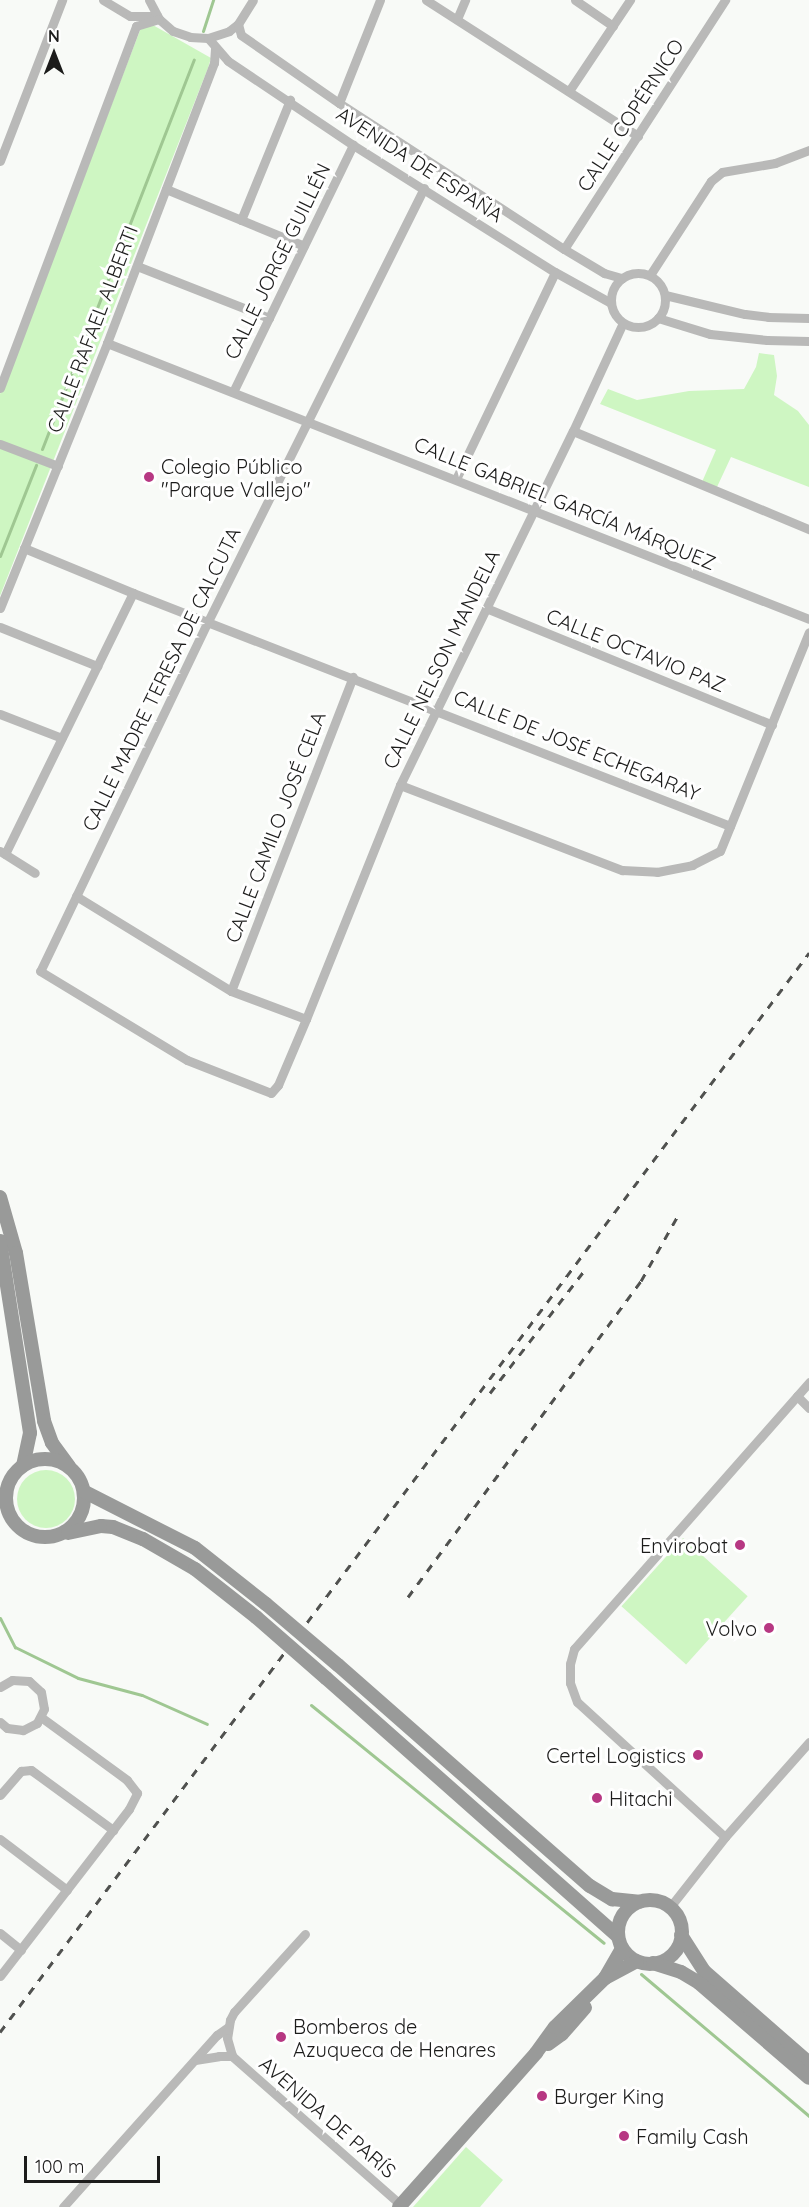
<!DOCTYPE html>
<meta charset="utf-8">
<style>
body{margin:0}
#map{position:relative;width:809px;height:2207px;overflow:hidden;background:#f8faf7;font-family:Quicksand,sans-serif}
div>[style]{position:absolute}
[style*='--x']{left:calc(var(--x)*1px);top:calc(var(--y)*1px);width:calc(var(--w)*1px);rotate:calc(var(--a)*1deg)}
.green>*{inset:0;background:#cef6c2;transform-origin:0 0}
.round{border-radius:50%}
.stream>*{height:3px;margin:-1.5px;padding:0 1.5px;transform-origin:1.5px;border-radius:1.5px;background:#9fc792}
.street>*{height:9px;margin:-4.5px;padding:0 4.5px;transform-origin:4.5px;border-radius:4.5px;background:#b9b9b8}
.street>.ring{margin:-4.5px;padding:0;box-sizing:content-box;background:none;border:9px solid #b9b9b8;border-radius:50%}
.secondary>*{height:14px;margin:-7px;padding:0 7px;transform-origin:7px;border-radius:7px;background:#999a99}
.secondary>.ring{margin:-7px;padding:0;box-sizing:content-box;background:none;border:14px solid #999a99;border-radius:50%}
.rail>*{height:3px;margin-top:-1.5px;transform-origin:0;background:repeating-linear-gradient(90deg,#50514f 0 8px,transparent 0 16px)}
.secondary-bridge>*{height:14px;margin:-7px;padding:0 7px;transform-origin:7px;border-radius:7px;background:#999a99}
.dots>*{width:16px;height:16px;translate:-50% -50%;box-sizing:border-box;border:3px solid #fff;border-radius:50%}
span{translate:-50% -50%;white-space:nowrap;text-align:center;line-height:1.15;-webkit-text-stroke:6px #fff;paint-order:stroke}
.street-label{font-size:20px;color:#1c1c1b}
.poi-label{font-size:20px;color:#1c1c1b}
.left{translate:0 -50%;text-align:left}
.right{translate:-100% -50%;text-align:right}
.north{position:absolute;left:24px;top:24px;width:60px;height:60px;-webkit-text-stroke:4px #fff;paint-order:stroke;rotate:0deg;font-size:16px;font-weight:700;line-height:24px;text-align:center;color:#1c1c1b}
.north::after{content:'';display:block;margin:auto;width:21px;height:27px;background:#1c1c1b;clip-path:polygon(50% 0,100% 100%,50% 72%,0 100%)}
.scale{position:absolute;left:24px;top:2156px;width:136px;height:27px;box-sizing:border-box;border:3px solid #1c1c1b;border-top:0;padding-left:8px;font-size:18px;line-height:21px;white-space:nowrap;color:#1c1c1b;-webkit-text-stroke:4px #fff;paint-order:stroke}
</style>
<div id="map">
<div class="green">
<i style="clip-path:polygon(144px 20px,211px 58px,208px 68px,0 596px,0 394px)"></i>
<i style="clip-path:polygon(759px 353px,774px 355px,777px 376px,774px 395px,798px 411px,809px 425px,809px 487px,731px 457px,717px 487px,702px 482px,716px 450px,600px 404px,608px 389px,637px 400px,689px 391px,744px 389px,756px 367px)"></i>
<i class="round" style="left:17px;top:1470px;width:58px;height:58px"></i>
<i style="left:683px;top:1538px;width:87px;height:92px;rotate:42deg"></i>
<i style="clip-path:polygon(466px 2147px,503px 2180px,480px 2207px,413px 2207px)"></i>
</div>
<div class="stream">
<i style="--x:203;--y:31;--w:33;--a:-72"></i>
<i style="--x:42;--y:449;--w:418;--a:-68.7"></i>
<i style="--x:0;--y:556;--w:98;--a:-68.4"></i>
<i style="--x:0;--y:1618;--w:33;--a:63"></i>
<i style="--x:15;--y:1647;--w:70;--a:26.2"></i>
<i style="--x:78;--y:1678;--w:66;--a:14.9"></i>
<i style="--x:142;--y:1695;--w:71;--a:24"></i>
<i style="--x:311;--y:1705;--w:377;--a:39.1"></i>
<i style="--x:641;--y:1974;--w:220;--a:40.2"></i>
</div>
<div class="street">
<i style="--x:103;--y:0;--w:31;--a:31"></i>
<i style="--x:130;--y:16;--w:27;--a:0"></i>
<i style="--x:149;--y:0;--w:21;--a:62"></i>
<i style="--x:159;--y:19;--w:18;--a:41"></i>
<i style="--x:173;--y:31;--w:18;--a:19"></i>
<i style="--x:190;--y:37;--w:18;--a:3"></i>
<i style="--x:208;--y:38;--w:22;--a:-18"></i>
<i style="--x:229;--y:31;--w:11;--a:-38"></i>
<i style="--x:238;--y:24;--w:28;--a:-58"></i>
<i style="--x:426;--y:0;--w:252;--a:32.7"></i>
<i style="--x:575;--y:0;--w:46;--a:34.4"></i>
<i style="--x:457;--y:19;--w:21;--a:-67"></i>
<i style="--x:238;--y:24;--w:11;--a:75"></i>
<i style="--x:241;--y:35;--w:119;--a:34.8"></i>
<i style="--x:339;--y:103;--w:268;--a:33"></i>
<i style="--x:564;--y:249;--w:47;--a:31"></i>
<i style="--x:604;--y:273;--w:19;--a:16"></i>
<i style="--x:208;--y:38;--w:30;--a:49"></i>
<i style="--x:228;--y:61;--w:151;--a:33.9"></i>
<i style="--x:353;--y:145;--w:239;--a:32.2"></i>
<i style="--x:555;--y:272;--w:64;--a:29"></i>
<i style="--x:569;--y:91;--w:110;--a:-56.2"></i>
<i style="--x:339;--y:103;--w:111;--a:-68.3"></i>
<i style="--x:0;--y:161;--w:173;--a:-68.9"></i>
<i style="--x:424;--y:188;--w:484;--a:116.5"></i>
<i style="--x:208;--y:621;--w:388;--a:115.6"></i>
<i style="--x:40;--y:971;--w:172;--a:31.2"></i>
<i style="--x:187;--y:1060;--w:90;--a:21.4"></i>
<i style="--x:271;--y:1093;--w:11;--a:-49"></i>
<i style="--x:278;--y:1085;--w:72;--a:-67"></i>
<i style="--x:306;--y:1019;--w:252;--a:-68.1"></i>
<i style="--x:400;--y:785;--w:394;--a:-64"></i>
<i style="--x:573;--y:431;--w:119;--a:-65.2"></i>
<i style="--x:166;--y:189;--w:149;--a:22.4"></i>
<i style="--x:241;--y:220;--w:130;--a:-67.8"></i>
<i style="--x:564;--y:249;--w:297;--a:-57.1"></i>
<i style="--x:137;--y:266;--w:142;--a:21.5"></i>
<i class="ring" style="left:611px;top:273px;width:45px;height:45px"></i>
<i style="--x:650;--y:275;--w:112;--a:-57"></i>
<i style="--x:711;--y:181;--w:14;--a:-39"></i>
<i style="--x:722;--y:172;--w:54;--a:-9.6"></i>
<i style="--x:775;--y:163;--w:36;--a:-21"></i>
<i style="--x:665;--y:295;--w:82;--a:13.4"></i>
<i style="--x:745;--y:314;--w:23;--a:7"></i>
<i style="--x:768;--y:317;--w:41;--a:1.4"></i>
<i style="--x:658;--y:318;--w:54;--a:17.1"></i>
<i style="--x:710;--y:334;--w:57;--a:6"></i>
<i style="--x:767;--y:340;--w:42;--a:1.4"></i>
<i style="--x:107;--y:343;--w:754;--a:21.46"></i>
<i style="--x:0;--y:388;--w:387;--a:-69.4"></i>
<i style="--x:136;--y:26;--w:24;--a:-17"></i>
<i style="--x:233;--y:392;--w:275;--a:-64.1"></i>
<i style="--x:573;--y:431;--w:256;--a:22.6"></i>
<i style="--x:0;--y:444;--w:62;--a:20.8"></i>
<i style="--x:456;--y:479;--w:229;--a:-64.4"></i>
<i style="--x:24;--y:548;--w:118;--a:22.4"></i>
<i style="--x:133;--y:593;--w:641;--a:21.32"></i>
<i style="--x:0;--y:608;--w:286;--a:-68"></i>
<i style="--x:107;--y:343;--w:300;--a:-69.1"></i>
<i style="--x:214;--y:63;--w:15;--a:-86"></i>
<i style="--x:486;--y:608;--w:309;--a:22.2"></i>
<i style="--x:0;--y:627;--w:105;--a:21.9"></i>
<i style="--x:0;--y:714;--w:66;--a:21.2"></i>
<i style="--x:400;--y:785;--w:238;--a:21"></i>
<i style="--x:622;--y:870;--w:35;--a:3"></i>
<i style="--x:657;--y:872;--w:36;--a:-11"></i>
<i style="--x:692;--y:865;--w:31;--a:-27"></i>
<i style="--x:720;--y:851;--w:236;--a:-67.9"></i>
<i style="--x:0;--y:851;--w:41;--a:32.2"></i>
<i style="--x:5;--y:854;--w:291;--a:-63.9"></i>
<i style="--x:76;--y:896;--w:182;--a:31.5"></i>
<i style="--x:231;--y:991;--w:80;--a:20.5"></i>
<i style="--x:231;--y:991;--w:337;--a:-68.8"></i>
<i style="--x:797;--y:1396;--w:17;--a:45"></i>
<i style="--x:0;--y:1687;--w:14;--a:-30"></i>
<i style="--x:12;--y:1680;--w:17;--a:3"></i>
<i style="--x:29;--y:1681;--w:16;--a:43"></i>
<i style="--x:41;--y:1692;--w:17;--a:80"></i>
<i style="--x:44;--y:1709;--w:16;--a:117"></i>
<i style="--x:37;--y:1723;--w:16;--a:153"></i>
<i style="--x:23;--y:1730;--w:16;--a:-173"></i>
<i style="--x:7;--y:1728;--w:9;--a:-139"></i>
<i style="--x:0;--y:1795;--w:32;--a:-49"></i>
<i style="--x:21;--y:1771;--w:10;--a:-6"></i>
<i style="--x:31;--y:1770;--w:102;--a:36.2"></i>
<i style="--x:725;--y:1837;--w:200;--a:-137.6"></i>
<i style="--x:577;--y:1702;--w:20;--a:-110"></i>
<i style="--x:570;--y:1683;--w:19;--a:-90"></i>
<i style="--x:570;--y:1664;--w:16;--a:-75"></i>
<i style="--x:574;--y:1649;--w:356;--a:-48.6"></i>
<i style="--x:0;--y:1839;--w:84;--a:37.3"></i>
<i style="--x:670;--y:1907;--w:89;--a:-51.8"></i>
<i style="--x:725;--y:1837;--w:127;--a:-48.5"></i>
<i style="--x:0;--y:1933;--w:27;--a:39"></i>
<i style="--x:305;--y:1934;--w:105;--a:132.3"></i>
<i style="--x:234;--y:2012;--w:9;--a:117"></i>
<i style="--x:230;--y:2020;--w:18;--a:99"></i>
<i style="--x:227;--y:2038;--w:19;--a:74"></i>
<i style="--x:232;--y:2056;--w:225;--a:41.4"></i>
<i style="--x:0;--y:1976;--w:211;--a:-52.3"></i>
<i style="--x:129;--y:1809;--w:18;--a:-63"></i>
<i style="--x:137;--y:1793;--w:16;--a:-128"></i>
<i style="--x:127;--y:1780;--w:107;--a:-143.8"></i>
<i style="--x:195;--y:2060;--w:24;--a:-9"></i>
<i style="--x:219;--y:2056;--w:13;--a:0"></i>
<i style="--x:63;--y:2207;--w:231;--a:-48.2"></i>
<i style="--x:217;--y:2035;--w:14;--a:-36"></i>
</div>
<div class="secondary">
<i style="--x:0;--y:1197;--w:58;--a:74.1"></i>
<i style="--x:16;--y:1253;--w:170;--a:80.5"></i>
<i style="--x:44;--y:1421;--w:23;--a:70"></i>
<i style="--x:52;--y:1443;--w:29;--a:54"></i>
<i style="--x:0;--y:1241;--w:194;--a:81.1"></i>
<i style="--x:30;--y:1433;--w:33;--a:102"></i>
<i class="ring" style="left:6px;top:1459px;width:64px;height:64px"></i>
<i style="--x:85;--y:1492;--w:123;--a:27"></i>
<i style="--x:195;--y:1548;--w:90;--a:38.3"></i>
<i style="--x:68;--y:1533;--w:34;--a:-12"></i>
<i style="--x:101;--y:1526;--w:12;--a:5"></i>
<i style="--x:113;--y:1527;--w:32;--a:22"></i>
<i style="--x:143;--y:1539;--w:60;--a:30"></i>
<i style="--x:195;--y:1569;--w:78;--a:38.2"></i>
<i style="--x:338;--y:1665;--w:335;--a:41.3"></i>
<i style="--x:590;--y:1886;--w:26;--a:31"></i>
<i style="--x:612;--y:1899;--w:27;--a:6"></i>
<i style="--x:326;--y:1678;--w:390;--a:41.5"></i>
<i class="ring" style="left:618px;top:1900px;width:50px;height:50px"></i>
<i style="--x:681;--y:1935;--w:43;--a:57.4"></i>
<i style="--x:704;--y:1971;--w:140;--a:41.2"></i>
<i style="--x:653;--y:1963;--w:29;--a:18"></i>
<i style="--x:681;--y:1972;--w:21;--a:31"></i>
<i style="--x:699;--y:1983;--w:145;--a:40.8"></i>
<i style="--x:605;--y:1978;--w:36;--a:-28"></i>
<i style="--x:548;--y:2044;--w:17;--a:-36"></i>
<i style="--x:562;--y:2034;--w:35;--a:-49"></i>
<i style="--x:399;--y:2207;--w:206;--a:-48.3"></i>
<i style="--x:536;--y:2053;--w:32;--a:-54"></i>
<i style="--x:555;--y:2027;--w:70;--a:-44.4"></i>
<i style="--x:605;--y:1978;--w:34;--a:-60"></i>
</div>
<div class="rail">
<i style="--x:490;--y:1393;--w:154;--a:-52.4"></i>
<i style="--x:408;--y:1597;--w:393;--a:-53.6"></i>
<i style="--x:641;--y:1281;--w:73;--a:-60.6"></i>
<i style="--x:0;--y:2032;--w:1349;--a:-53.14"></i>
</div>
<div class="secondary-bridge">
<i style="--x:266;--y:1604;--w:94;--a:40.3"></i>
<i style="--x:256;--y:1617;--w:93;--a:41.1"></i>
</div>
<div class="dots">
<i style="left:149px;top:477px;background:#b73883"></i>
<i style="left:740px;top:1545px;background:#b73883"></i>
<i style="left:769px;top:1628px;background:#b73883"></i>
<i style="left:698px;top:1755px;background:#b73883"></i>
<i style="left:597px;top:1798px;background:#b73883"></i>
<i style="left:281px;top:2037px;background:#b73883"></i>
<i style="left:542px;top:2096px;background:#b73883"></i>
<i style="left:624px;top:2136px;background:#b73883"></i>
</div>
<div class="street-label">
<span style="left:630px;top:115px;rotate:-57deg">CALLE COPÉRNICO</span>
<span style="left:420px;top:164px;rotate:33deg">AVENIDA DE ESPAÑA</span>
<span style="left:277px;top:261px;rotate:-64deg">CALLE JORGE GUILLÉN</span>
<span style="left:92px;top:329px;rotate:-69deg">CALLE RAFAEL ALBERTI</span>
<span style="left:565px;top:503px;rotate:22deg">CALLE GABRIEL GARCÍA MÁRQUEZ</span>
<span style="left:636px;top:650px;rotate:22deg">CALLE OCTAVIO PAZ</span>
<span style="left:441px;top:659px;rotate:-64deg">CALLE NELSON MANDELA</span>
<span style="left:161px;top:679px;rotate:-64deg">CALLE MADRE TERESA DE CALCUTA</span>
<span style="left:577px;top:745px;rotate:22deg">CALLE DE JOSÉ ECHEGARAY</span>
<span style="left:275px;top:827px;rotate:-69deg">CALLE CAMILO JOSÉ CELA</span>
<span style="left:328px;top:2117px;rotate:41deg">AVENIDA DE PARÍS</span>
</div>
<div class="poi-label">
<span class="left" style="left:161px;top:478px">Colegio Público<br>"Parque Vallejo"</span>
<span class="right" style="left:728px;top:1545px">Envirobat</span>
<span class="right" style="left:757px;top:1628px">Volvo</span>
<span class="right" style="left:686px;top:1755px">Certel Logistics</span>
<span class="left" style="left:609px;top:1798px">Hitachi</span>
<span class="left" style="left:293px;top:2038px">Bomberos de<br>Azuqueca de Henares</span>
<span class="left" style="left:554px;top:2096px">Burger King</span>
<span class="left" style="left:636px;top:2136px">Family Cash</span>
</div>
<div class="north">N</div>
<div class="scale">100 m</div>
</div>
